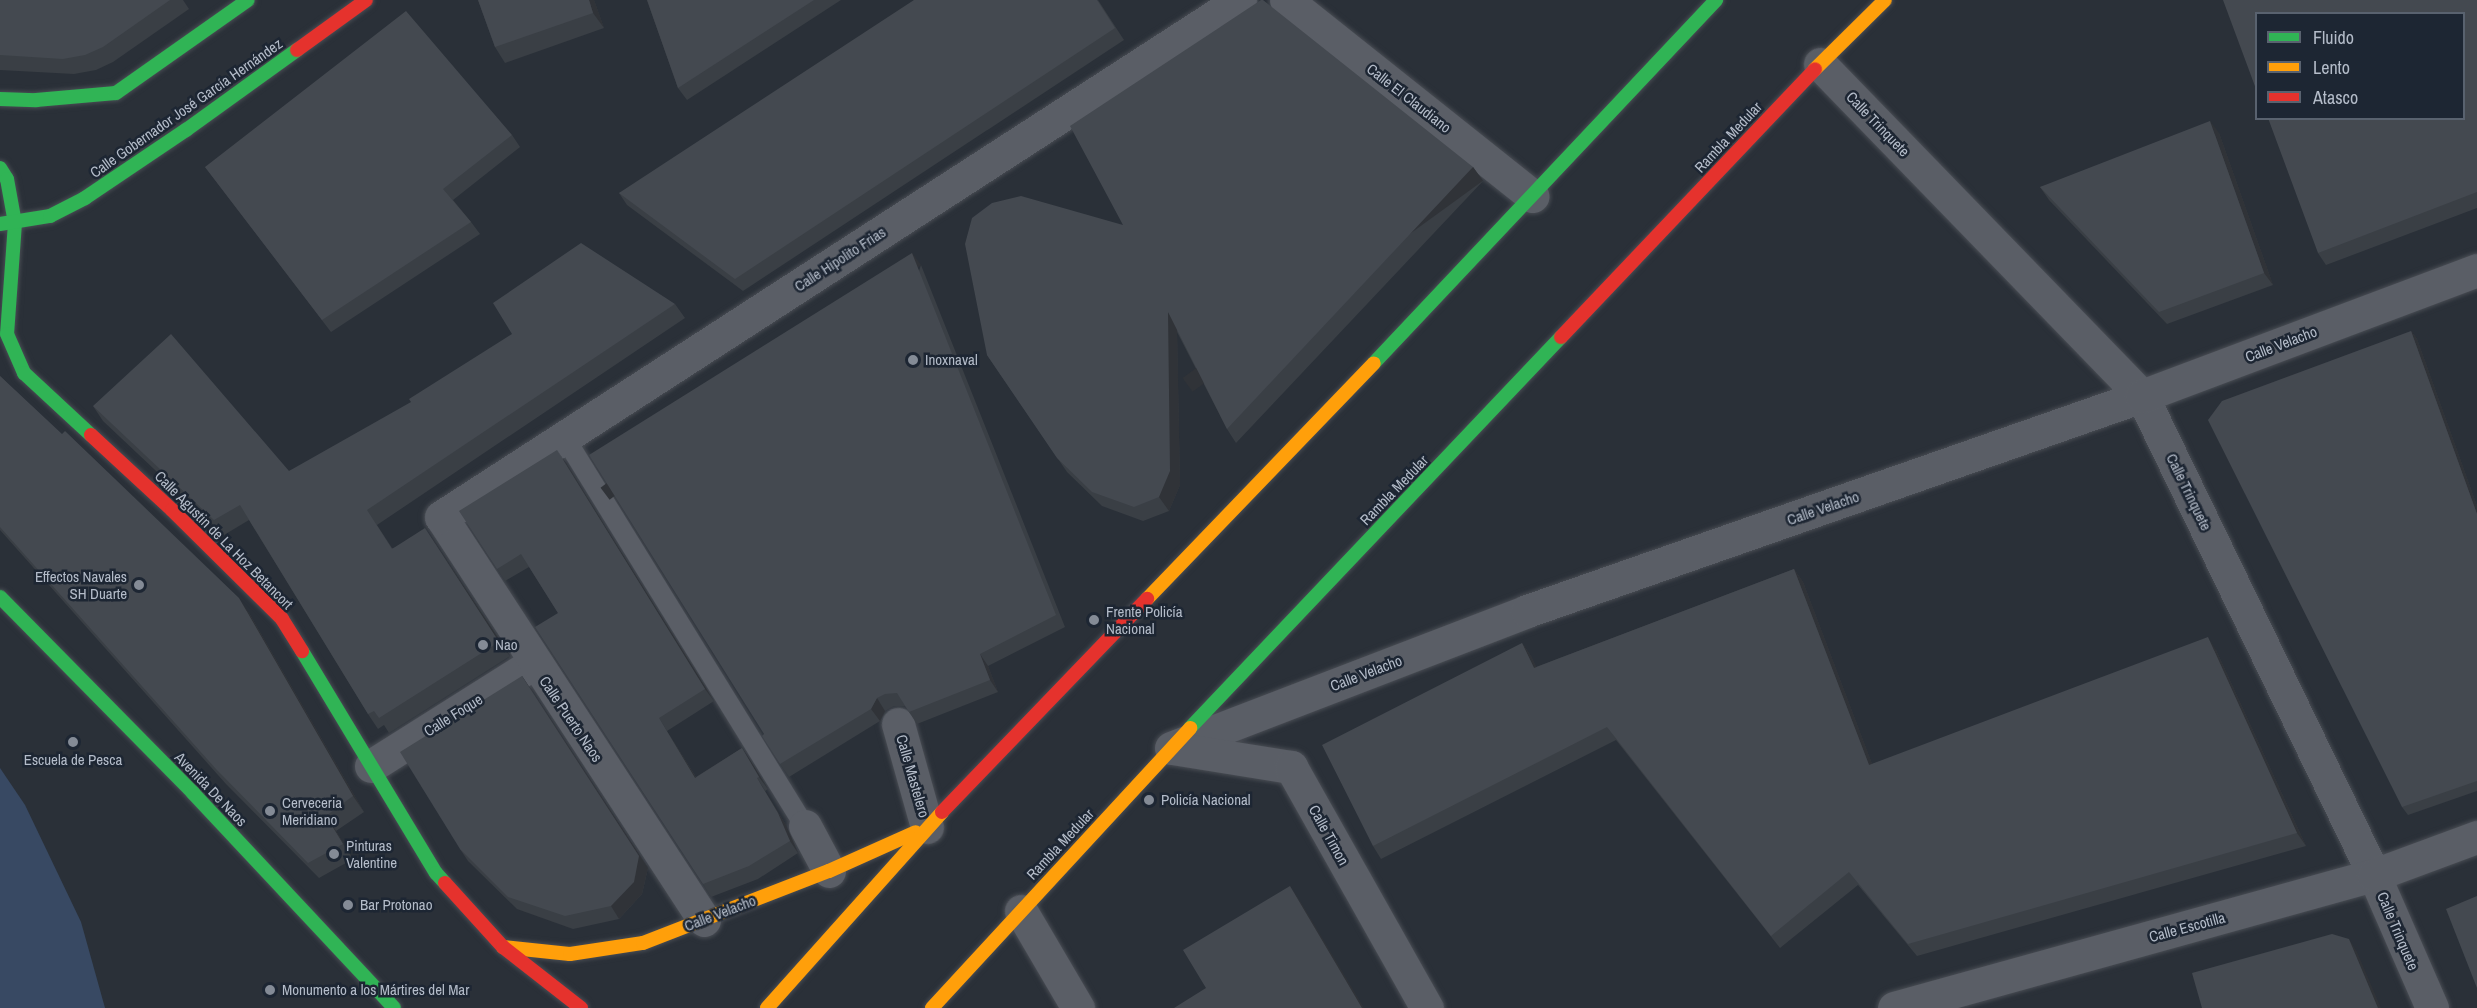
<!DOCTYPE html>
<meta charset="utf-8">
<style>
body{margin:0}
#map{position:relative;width:2477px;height:1008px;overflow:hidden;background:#2a3038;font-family:"Archivo Narrow",sans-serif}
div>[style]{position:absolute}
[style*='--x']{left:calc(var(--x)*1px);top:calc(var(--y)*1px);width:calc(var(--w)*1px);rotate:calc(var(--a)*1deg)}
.water>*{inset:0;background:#384963}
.roads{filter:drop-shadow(0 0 2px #484c53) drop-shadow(0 0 2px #484c53)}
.lane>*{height:20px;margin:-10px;padding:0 10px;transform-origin:10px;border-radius:10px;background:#5a5e66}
.street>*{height:33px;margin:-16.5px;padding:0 16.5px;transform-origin:16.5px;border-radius:16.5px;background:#5a5e66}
.fast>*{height:14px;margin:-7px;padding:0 7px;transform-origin:7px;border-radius:7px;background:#30b455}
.slow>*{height:14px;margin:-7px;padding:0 7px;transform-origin:7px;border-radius:7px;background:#ff9f0a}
.jam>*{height:14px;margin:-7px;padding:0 7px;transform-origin:7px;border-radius:7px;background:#e5322d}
.wall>*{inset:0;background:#3a3f45}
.shaded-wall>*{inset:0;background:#303338;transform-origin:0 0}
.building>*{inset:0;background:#444950}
.dots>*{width:16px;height:16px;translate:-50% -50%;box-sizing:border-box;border:3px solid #1d2633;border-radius:50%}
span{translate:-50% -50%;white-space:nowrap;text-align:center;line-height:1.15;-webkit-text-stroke:5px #1d2633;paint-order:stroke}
.street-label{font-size:15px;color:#b4bcc9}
.poi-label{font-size:15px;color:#b4bcc9}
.left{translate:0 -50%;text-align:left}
.right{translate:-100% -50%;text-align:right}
.legend{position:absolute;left:2255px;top:12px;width:210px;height:108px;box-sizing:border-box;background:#1d2633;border:2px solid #59626f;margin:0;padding:8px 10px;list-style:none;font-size:18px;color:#b4bcc9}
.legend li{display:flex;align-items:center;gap:12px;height:30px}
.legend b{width:30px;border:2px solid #59626f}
</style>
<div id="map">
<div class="water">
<i style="clip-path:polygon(0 768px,25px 805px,81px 922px,105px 1008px,0 1008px)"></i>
</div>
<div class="roads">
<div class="lane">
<i style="--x:565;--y:438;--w:456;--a:58.3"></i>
</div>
<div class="street">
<i style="--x:1286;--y:0;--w:315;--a:38.5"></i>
<i style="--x:1820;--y:64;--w:463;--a:45.9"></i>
<i style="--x:2142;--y:396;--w:532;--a:64.16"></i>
<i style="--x:2374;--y:875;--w:145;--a:66.4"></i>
<i style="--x:898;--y:724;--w:107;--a:74.3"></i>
<i style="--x:1171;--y:748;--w:381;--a:-21"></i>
<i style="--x:1527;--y:611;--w:651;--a:-19.27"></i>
<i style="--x:2142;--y:396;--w:358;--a:-20.6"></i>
<i style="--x:1172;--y:748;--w:121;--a:9.1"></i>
<i style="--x:1291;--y:767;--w:277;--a:60.6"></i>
<i style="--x:371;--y:766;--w:193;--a:-32.3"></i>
<i style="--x:805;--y:826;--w:51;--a:61.9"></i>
<i style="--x:1021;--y:911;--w:113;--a:59.6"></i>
<i style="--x:704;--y:920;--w:481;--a:-123.1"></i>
<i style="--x:441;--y:517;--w:952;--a:-32.91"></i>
<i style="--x:1894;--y:1008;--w:498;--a:-15.5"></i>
<i style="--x:2374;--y:875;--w:110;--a:-20.3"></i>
</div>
<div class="fast">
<i style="--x:0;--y:99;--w:36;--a:2"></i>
<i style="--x:36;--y:100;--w:80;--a:-5"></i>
<i style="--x:116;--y:93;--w:161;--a:-35.2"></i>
<i style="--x:0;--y:168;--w:13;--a:58"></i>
<i style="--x:7;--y:179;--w:45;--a:79.7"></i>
<i style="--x:15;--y:223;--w:111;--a:94.1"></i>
<i style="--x:7;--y:334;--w:43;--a:66.4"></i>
<i style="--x:24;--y:373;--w:91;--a:42.8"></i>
<i style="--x:0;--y:224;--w:51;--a:-9.1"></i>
<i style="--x:50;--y:216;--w:39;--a:-27"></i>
<i style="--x:85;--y:198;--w:122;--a:-34"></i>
<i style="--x:186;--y:130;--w:137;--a:-35.8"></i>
<i style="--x:1374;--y:363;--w:499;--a:-46.7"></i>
<i style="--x:0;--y:597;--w:275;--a:45.4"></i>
<i style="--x:193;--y:793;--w:294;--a:46.9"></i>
<i style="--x:302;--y:651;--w:259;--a:58.9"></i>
<i style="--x:436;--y:873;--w:13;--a:48"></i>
<i style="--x:1190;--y:728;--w:539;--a:-46.5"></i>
</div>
<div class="slow">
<i style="--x:1815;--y:69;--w:98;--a:-44.6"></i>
<i style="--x:1147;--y:599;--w:327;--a:-46.1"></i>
<i style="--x:503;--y:947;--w:67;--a:6"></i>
<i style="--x:570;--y:954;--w:74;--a:-8.6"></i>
<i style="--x:643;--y:943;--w:199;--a:-21.2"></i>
<i style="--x:829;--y:871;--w:95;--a:-24.1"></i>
<i style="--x:767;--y:1008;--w:263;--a:-48.2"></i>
<i style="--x:932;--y:1008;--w:381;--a:-47.3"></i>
</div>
<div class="jam">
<i style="--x:297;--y:50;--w:85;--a:-35.9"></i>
<i style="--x:1561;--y:337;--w:369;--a:-46.5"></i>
<i style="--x:91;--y:435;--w:110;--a:42.8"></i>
<i style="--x:172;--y:510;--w:155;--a:44.7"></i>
<i style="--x:282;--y:619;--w:38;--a:58"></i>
<i style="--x:942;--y:812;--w:296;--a:-46.1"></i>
<i style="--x:445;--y:883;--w:86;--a:47.8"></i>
<i style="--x:503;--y:947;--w:99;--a:38"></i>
</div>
</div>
<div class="wall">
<i style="clip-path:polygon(0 0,183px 0,189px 9px,113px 62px,96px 70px,74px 74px,0 70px)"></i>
<i style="clip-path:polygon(478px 0,594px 0,604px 28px,505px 63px,495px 47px)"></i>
<i style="clip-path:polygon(647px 0,841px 0,687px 100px,678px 88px)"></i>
<i style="clip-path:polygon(1098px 0,1124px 40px,743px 291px,627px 205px,619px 193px)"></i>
<i style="clip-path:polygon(2477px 0,2477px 208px,2326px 265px,2318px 253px)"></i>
<i style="clip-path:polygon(2219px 133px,2273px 285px,2167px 324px,2049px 200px,2040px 187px)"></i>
<i style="clip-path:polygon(512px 135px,520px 147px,453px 200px,471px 222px,480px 234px,331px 332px,205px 167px)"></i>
<i style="clip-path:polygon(1473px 167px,1483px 181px,1236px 443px,1227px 429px,1177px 332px,1180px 485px,1169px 511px,1143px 521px,1102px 506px,1067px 472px,987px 355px,1123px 225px)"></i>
<i style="clip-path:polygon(921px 265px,1065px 627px,988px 666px,998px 692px,917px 724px,905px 706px,894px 706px,885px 711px,880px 721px,789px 777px,780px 764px,764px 734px)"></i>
<i style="clip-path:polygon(675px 304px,685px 318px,377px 525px,392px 548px,435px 543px,510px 656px,389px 733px,384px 725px,378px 729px,368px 714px,249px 520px,224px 535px,103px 421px,93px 406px,289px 471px)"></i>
<i style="clip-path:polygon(2411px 331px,2417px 339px,2477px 506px,2477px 791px,2408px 815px,2402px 807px)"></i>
<i style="clip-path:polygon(0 376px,249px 613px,364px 812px,336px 831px,353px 859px,319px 878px,226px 784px,0 530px)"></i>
<i style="clip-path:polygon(565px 462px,714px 701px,667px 731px,696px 777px,742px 748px,768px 789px,765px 791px,786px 825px,798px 853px,758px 879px,711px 897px,703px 884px,558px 613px,529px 567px,505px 581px,497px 569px)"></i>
<i style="clip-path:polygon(1794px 569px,1803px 582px,1872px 764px,2216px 650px,2306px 846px,1917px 956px,1858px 885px,1780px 948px,1616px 740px,1381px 859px,1373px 846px,1522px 643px,1531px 656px,1536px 667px)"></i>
<i style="clip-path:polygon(522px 676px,648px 868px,642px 894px,619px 919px,573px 929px,517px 909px,468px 861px,460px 849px)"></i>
</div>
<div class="shaded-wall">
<i style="clip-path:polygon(589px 0,594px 0,604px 28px,593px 13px)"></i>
<i style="clip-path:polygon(2210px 121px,2219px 133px,2273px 285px,2264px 273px)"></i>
<i style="left:1473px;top:167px;width:17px;height:359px;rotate:54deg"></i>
<i style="left:912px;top:253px;width:15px;height:390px;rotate:53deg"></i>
<i style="clip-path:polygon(1168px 312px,1177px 326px,1180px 485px,1169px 511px,1159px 497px)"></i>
<i style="clip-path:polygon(2411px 331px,2417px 339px,2477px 506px,2477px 514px)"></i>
<i style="clip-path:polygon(557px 450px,565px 462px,714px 701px,705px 689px)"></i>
<i style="clip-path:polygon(425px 528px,435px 543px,510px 656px,499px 642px)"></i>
<i style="clip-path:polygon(1794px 569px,1803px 582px,1877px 777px,1869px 765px)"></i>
<i style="clip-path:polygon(239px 598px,249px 613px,364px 812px,353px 796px)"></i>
<i style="clip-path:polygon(2208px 637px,2216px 650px,2306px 846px,2297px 833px)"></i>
<i style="clip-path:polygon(1522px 643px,1531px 656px,1543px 680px,1534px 668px)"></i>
<i style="clip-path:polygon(980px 654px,988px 666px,998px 692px,990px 680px)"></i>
<i style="clip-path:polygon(522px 676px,648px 868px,642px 894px,619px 919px,611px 906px)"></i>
<i style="clip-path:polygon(877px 698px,885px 711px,880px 721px,871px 709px)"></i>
<i style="clip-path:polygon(659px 718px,667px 731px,704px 790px,695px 778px)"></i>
<i style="clip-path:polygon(742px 748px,750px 760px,768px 789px,759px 777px)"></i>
<i style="clip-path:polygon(757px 778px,786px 825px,798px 853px,790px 841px)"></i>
<i style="clip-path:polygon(326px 816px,336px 831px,353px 859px,343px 844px)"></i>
<i style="clip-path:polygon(1290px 886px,1300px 901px,1364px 1008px,1362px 1008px)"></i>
<i style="clip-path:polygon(2349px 939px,2357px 952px,2381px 1008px,2378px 1008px)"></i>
</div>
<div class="building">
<i style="clip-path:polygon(0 0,170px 0,103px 47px,85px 55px,63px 59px,0 55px)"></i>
<i style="clip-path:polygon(478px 0,589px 0,593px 13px,495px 47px)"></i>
<i style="clip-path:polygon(647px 0,814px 0,678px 88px)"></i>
<i style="clip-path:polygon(914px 0,1097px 0,1115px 28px,735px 279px,619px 193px)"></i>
<i style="clip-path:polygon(1261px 0,1263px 0,1473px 167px,1227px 429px,1168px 312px,1170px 471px,1159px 497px,1134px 507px,1092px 492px,1057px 458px,987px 355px,965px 244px,972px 218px,992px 203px,1021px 196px,1123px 225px,1070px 126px)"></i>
<i style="clip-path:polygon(2223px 0,2477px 0,2477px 192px,2318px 253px,2268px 118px,2463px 118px,2463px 14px,2256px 14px,2256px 89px)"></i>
<i style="clip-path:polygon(406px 11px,512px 135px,443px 189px,471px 222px,322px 320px,205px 167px)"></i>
<i style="clip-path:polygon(2210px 121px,2264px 273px,2159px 312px,2040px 187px)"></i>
<i style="clip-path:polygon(581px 243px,675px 304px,367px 510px,392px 549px,425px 528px,499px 642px,379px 718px,374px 711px,368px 714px,240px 505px,214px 520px,93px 406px,171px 334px,289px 471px,411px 402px,409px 399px,512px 334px,493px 303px)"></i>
<i style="clip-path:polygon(912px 253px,1056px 615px,980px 654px,990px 680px,909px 712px,897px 693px,885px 694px,877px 698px,871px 709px,780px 764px,762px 736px,764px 734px,589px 455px)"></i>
<i style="clip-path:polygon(2411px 331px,2477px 514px,2477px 781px,2402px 807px,2208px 420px,2222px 401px)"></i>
<i style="clip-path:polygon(0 376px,62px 434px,65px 431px,239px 598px,353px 796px,326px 816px,343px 844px,308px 863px,216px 769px,0 527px)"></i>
<i style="clip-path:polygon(557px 450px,705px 689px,659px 718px,695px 778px,742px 748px,759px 777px,757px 778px,778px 813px,790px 841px,749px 866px,703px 884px,535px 627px,558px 613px,521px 554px,497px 569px,459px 511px)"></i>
<i style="clip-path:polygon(1794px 569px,1869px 765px,2208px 637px,2297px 833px,1908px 944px,1849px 872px,1771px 936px,1607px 727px,1373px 846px,1322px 745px,1522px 643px,1534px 668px)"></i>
<i style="clip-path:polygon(522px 676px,639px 856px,634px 882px,611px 906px,565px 916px,508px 897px,460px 849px,400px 752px)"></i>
<i style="clip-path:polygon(1290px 886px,1362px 1008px,1174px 1008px,1206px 988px,1183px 950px)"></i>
<i style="clip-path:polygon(2477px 896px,2477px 988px,2446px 909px)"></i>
<i style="clip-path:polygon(2332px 934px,2349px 939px,2378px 1008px,2202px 1008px,2192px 973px)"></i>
</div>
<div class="dots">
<i style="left:913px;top:360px;background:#848b96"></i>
<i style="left:139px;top:585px;background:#848b96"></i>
<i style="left:1094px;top:620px;background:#848b96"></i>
<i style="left:483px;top:645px;background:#848b96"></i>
<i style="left:73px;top:742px;background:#848b96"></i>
<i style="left:1149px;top:800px;background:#848b96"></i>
<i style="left:270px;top:811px;background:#848b96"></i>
<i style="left:334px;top:854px;background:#848b96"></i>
<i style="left:348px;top:905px;background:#848b96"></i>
<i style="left:270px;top:990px;background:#848b96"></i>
</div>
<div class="street-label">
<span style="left:1409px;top:98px;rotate:38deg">Calle El Claudiano</span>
<span style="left:186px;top:108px;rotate:-35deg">Calle Gobernador José García Hernández</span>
<span style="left:1878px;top:124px;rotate:46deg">Calle Trinquete</span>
<span style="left:1728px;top:137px;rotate:-47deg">Rambla Medular</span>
<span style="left:840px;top:259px;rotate:-33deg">Calle Hipolito Frias</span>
<span style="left:2281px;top:344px;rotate:-21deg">Calle Velacho</span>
<span style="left:1394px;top:490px;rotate:-46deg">Rambla Medular</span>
<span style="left:2189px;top:492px;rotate:64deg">Calle Trinquete</span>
<span style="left:1823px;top:508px;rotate:-19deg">Calle Velacho</span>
<span style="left:224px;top:540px;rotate:45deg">Calle Agustin de La Hoz Betancort</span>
<span style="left:1366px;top:673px;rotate:-21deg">Calle Velacho</span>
<span style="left:453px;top:715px;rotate:-32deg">Calle Foque</span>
<span style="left:571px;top:719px;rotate:56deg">Calle Puerto Naos</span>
<span style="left:913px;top:776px;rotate:74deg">Calle Mastelero</span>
<span style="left:211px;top:789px;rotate:46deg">Avenida De Naos</span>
<span style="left:1329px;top:835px;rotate:61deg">Calle Timon</span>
<span style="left:1060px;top:844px;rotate:-47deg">Rambla Medular</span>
<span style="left:720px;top:913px;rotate:-21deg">Calle Velacho</span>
<span style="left:2187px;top:927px;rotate:-15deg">Calle Escotilla</span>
<span style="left:2398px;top:931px;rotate:67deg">Calle Trinquete</span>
</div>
<div class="poi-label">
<span class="left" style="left:925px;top:360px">Inoxnaval</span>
<span class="right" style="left:127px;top:585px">Effectos Navales<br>SH Duarte</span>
<span class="left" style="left:1106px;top:620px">Frente Policía<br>Nacional</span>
<span class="left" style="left:495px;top:645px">Nao</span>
<span style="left:73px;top:760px">Escuela de Pesca</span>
<span class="left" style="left:1161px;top:800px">Policía Nacional</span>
<span class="left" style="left:282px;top:811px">Cerveceria<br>Meridiano</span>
<span class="left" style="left:346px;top:854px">Pinturas<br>Valentine</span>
<span class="left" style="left:360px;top:905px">Bar Protonao</span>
<span class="left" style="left:282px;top:990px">Monumento a los Mártires del Mar</span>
</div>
<ul class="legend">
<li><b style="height:8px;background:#30b455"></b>Fluido</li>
<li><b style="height:8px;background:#ff9f0a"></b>Lento</li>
<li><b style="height:8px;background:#e5322d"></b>Atasco</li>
</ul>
</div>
